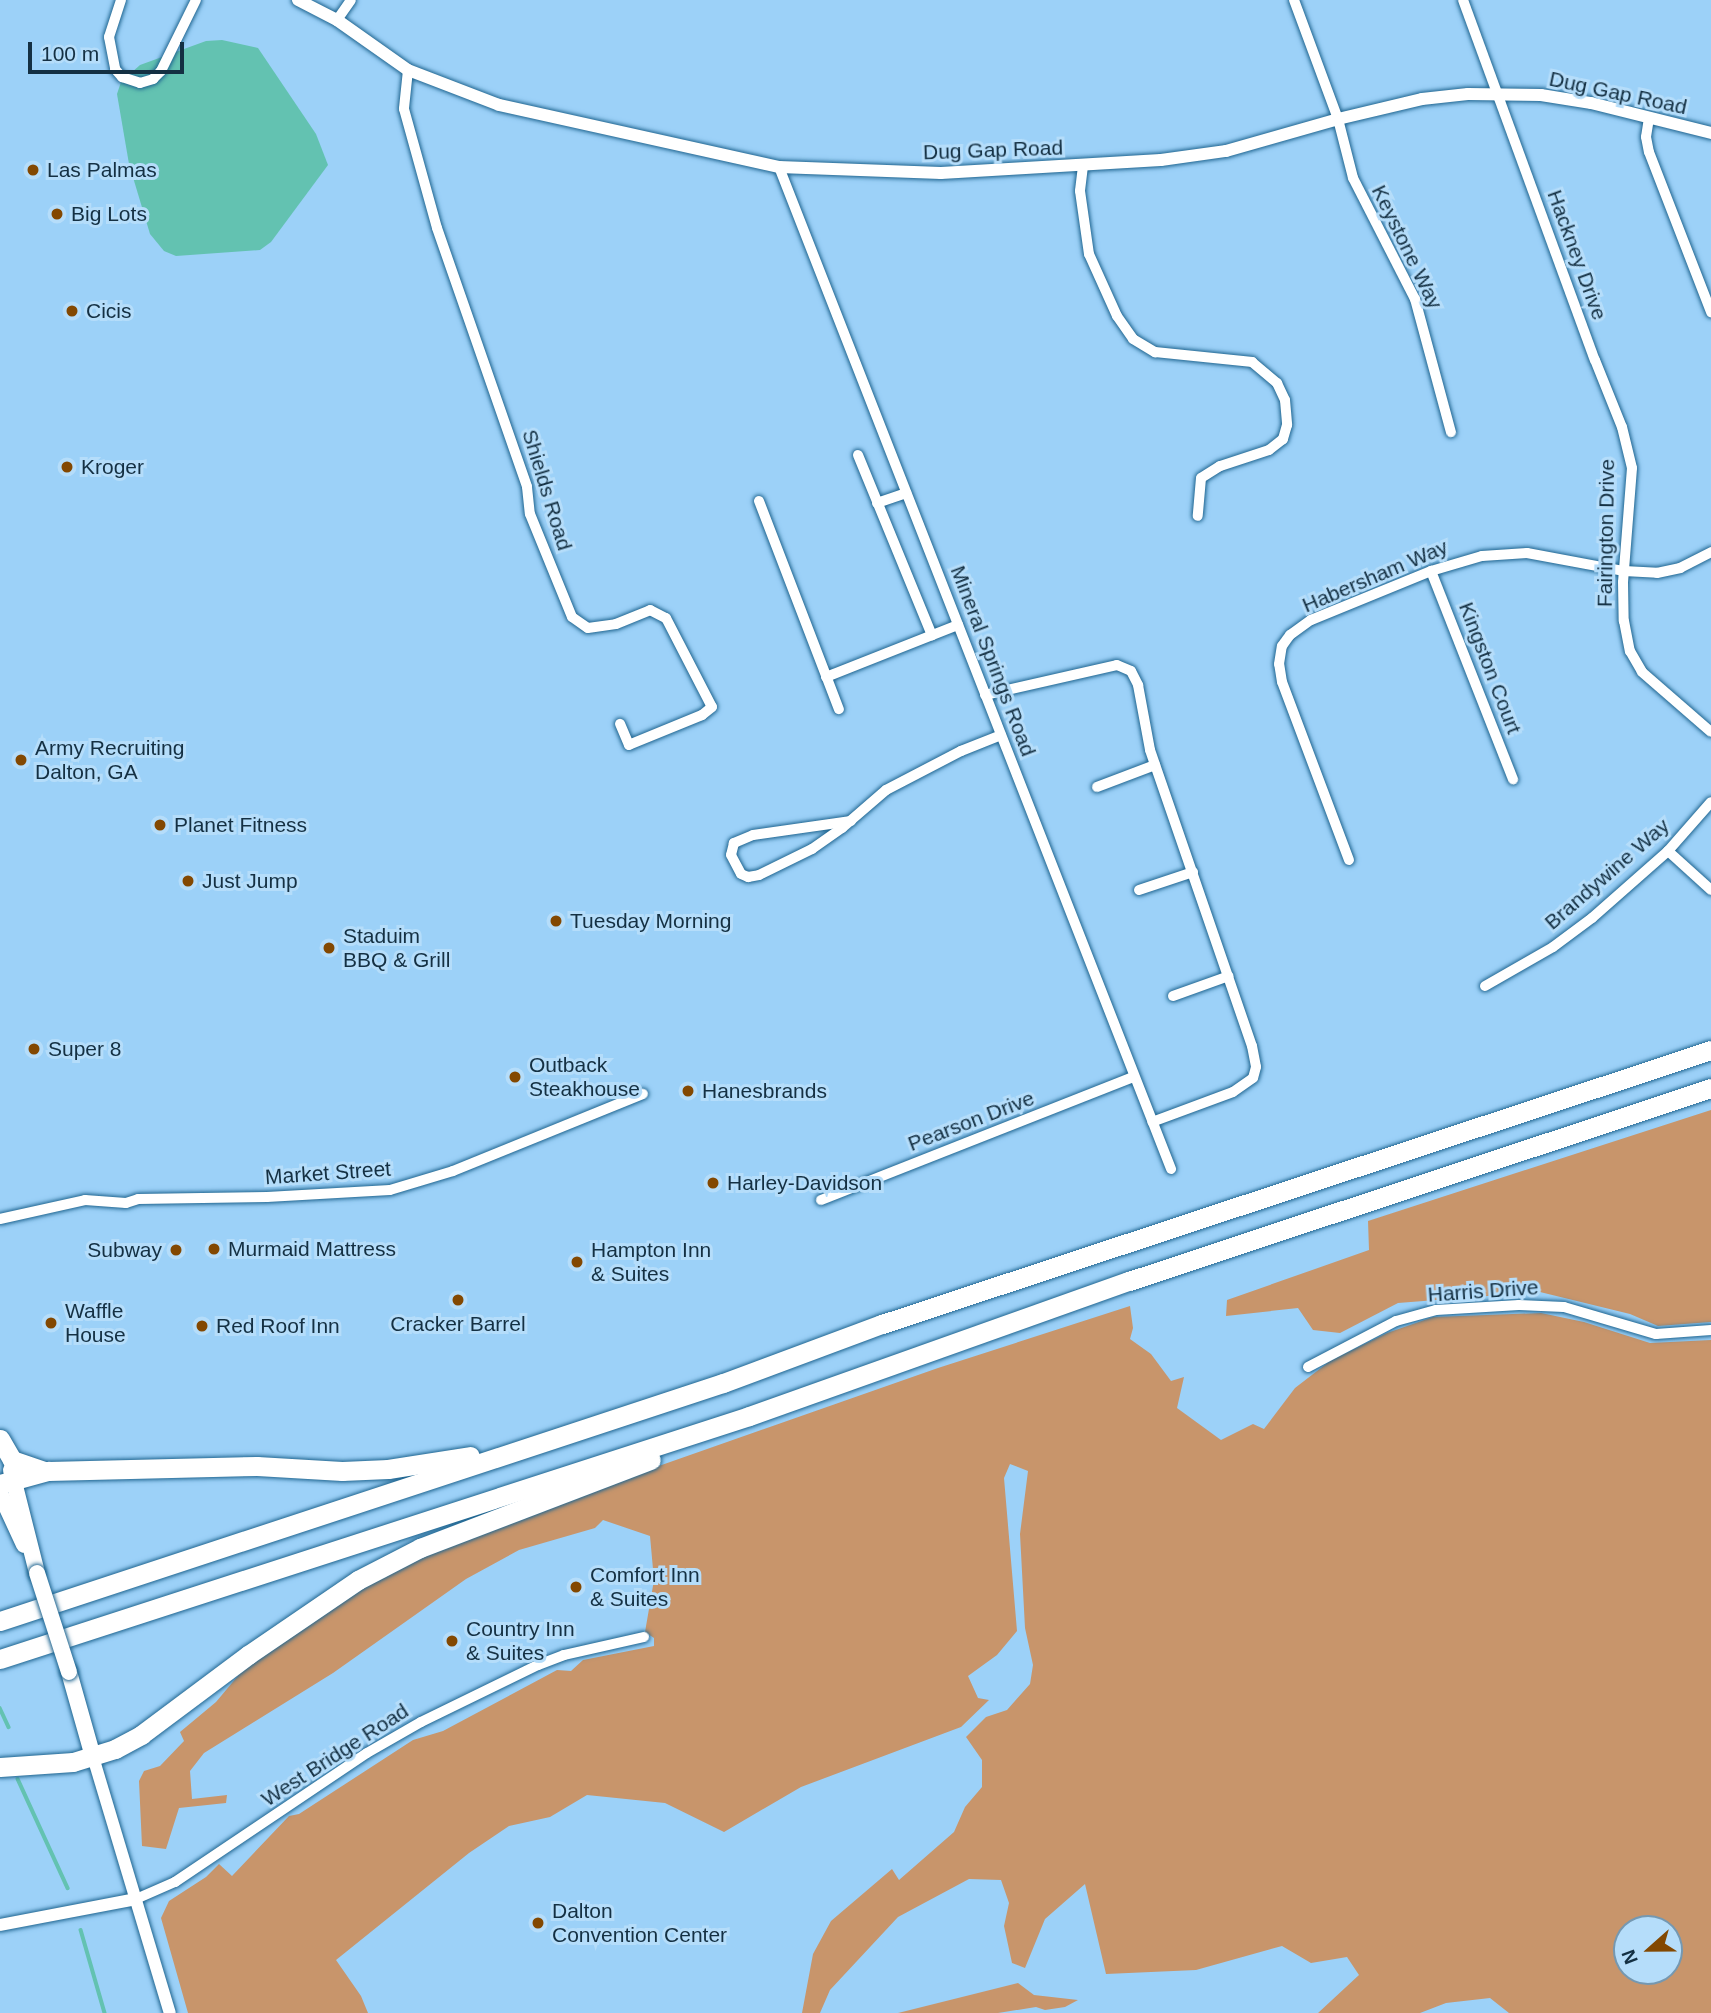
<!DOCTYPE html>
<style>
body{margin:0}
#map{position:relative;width:1711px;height:2013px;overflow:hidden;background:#9cd1f8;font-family:Arial,sans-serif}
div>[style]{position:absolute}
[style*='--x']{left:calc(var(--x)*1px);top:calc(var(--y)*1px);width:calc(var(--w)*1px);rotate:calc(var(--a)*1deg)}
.green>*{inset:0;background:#c8956b}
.water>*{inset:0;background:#63c2b1}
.stream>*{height:3.5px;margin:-1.75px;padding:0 1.75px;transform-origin:1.75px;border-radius:1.75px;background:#63c2b1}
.roads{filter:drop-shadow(0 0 2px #1f6590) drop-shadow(0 0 2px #1f6590)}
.minor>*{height:10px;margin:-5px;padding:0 5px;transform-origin:5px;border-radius:5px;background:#fff}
.tertiary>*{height:12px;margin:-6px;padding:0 6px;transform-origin:6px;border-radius:6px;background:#fff}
.primary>*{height:16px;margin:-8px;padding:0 8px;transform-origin:8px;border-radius:8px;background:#fff}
.motorway>*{height:19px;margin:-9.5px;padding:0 9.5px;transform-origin:9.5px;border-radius:9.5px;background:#fff}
.bridges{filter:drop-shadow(0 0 2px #1f6590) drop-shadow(0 0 2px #1f6590)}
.primary-bridge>*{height:16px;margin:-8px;padding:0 8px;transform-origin:8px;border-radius:8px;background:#fff}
.dots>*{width:19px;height:19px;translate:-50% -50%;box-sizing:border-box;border:4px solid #b5ddfa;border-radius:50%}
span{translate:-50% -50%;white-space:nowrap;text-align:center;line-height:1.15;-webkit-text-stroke:6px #b5ddfa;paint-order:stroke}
.street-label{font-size:21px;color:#143043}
.poi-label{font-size:21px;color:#143043}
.left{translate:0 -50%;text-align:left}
.right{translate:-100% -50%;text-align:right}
.north{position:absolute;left:1613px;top:1915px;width:70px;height:70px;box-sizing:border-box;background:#b5ddfa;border:2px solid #7598b1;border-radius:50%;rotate:249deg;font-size:19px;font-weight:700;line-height:28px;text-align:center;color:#143043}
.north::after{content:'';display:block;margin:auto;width:24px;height:32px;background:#834801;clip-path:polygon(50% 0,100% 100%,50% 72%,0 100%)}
.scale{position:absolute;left:28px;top:42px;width:156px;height:32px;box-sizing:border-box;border:4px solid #143043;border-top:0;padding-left:9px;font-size:21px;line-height:24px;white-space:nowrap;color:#143043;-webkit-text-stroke:5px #b5ddfa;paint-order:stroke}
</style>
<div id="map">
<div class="green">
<i style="clip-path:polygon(1711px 1110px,1711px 1322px,1658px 1326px,1630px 1314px,1540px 1292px,1398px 1303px,1340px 1333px,1313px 1330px,1298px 1308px,1226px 1316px,1227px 1300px,1369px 1250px,1368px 1221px)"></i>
<i style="clip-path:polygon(evenodd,1130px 1306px,1133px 1328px,1130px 1339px,1151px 1354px,1171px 1381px,1184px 1377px,1177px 1408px,1221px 1440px,1253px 1424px,1264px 1429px,1295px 1388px,1330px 1361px,1387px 1333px,1433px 1317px,1541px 1313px,1584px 1322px,1650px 1343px,1711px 1340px,1711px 2013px,1509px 2013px,1490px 1998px,1446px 2003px,1420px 2013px,1318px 2013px,1359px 1975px,1347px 1957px,1311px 1963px,1282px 1946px,1196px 1970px,1106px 1974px,1085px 1884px,1045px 1919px,1025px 1968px,1012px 1963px,1004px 1926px,1009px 1903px,1001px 1880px,969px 1879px,898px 1917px,830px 1990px,820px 2013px,802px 2013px,813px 1954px,831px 1921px,892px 1869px,899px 1880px,954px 1832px,965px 1807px,982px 1787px,982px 1760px,966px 1737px,986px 1717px,1007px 1710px,1030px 1684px,1033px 1665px,1025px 1628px,1020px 1534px,1028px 1471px,1010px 1464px,1004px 1478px,1017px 1631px,997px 1655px,968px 1676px,978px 1698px,989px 1700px,961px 1727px,801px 1787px,724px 1832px,665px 1803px,587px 1795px,550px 1817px,509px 1826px,469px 1853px,336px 1960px,361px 1996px,368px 2013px,188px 2013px,161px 1918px,169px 1901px,206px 1877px,219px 1864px,232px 1876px,289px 1816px,299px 1814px,413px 1740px,443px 1731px,557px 1670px,571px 1671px,583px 1660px,654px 1646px,654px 1638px,645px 1632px,654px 1580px,650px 1536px,603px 1520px,595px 1528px,519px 1550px,466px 1579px,333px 1673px,204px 1753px,190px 1771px,192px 1799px,227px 1795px,226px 1803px,179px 1808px,166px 1849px,142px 1846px,139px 1781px,144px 1771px,160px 1766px,184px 1741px,180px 1732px,216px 1702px,242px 1671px,319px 1611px,465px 1534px,938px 1368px,1130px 1306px,1627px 1929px,1669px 1929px,1669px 1971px,1627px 1971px,1627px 1929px)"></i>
<i style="clip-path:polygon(1018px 1983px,1034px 1995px,1078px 2000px,1065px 2007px,1045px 2010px,1036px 2007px,998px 2013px,898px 2013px)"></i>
</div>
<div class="water">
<i style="clip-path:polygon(222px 40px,258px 48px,316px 134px,328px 165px,271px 242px,260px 250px,176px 256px,164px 251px,150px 234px,129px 164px,117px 94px,121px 82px,140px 65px,206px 41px)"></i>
</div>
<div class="stream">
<i style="--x:0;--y:1708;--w:21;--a:65"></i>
<i style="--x:18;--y:1779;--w:120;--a:65.4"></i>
<i style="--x:81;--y:1930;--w:86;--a:73.9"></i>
</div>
<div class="roads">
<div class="minor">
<i style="--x:121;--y:0;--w:39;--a:108"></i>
<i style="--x:109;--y:37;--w:33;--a:79"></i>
<i style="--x:115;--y:69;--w:11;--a:49"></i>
<i style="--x:122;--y:77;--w:19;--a:18"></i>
<i style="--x:140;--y:83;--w:14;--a:-17"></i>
<i style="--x:153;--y:79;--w:11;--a:-45"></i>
<i style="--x:161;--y:71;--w:79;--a:-63.8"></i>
<i style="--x:1294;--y:0;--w:127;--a:69.7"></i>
<i style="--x:1338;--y:119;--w:61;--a:75.7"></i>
<i style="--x:1353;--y:178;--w:136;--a:62.9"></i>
<i style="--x:1415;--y:299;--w:138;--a:74.9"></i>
<i style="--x:1463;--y:0;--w:383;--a:69.9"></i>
<i style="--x:1595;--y:360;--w:72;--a:68.1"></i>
<i style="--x:1622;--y:427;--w:42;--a:76.3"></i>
<i style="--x:1632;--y:468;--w:114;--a:94.5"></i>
<i style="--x:1623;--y:582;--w:39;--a:89"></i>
<i style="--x:1624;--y:621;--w:31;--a:79"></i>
<i style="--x:1630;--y:651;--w:24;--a:60"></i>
<i style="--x:1642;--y:672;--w:91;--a:41"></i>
<i style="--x:337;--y:20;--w:24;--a:-55"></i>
<i style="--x:408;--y:70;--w:39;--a:96"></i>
<i style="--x:404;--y:109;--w:123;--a:74.5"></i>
<i style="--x:437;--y:228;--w:274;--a:70.8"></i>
<i style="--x:527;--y:487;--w:27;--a:84"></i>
<i style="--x:530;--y:514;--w:111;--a:67.8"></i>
<i style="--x:572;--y:617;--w:19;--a:35"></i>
<i style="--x:588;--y:628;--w:28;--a:-8"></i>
<i style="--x:616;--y:624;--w:37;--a:-22"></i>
<i style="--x:650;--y:610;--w:18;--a:27"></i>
<i style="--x:666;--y:618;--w:100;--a:62.7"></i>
<i style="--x:712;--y:707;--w:13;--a:141"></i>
<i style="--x:702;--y:715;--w:79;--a:157.7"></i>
<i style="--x:629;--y:745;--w:23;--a:-113"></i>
<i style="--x:1649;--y:118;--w:19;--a:99"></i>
<i style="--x:1646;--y:137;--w:15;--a:79"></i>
<i style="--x:1649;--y:152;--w:172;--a:68.8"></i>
<i style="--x:1083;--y:166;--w:25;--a:97"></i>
<i style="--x:1080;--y:191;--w:64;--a:81.9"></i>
<i style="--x:1089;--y:254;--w:68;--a:65.7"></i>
<i style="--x:1117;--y:316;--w:28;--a:55"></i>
<i style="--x:1133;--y:339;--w:26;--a:31"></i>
<i style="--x:1155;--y:352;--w:98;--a:5.9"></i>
<i style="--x:1252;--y:362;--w:33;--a:40"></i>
<i style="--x:1277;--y:383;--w:19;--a:65"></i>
<i style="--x:1285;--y:400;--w:25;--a:85"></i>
<i style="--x:1287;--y:425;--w:15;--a:106"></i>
<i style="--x:1283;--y:439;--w:18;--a:142"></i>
<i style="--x:1269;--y:450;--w:52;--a:161.9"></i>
<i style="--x:1220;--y:466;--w:22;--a:148"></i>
<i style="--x:1201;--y:478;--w:38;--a:95"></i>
<i style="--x:779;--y:167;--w:1076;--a:68.63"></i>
<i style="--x:858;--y:455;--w:195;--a:67.7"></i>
<i style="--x:759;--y:501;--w:223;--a:69"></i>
<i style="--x:877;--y:503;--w:31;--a:-19"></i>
<i style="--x:1431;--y:571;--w:224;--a:68.5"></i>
<i style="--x:826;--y:677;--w:142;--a:-21.5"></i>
<i style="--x:985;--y:695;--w:135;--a:-12.8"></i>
<i style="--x:1117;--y:665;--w:15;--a:23"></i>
<i style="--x:1131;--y:671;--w:16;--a:63"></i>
<i style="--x:1138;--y:685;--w:66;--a:79.5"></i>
<i style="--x:1150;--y:750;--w:313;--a:71"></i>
<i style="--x:1252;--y:1046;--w:21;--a:79"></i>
<i style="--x:1256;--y:1067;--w:11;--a:105"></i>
<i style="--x:1253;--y:1078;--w:24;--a:145"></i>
<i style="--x:1233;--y:1092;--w:86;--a:159.7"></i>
<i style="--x:1097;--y:787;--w:62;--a:-20.8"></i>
<i style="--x:851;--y:821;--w:99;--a:171.9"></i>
<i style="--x:753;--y:835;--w:21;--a:157"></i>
<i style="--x:734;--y:843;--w:12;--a:104"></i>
<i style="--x:731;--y:855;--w:21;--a:62"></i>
<i style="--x:741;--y:874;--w:8;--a:23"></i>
<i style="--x:748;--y:877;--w:11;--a:-10"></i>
<i style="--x:759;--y:875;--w:59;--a:-26.1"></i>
<i style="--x:812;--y:849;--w:37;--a:-35"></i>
<i style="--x:842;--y:828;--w:58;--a:-40.8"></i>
<i style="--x:886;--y:790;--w:85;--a:-27.5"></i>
<i style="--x:961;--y:751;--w:43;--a:-21.8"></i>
<i style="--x:1668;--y:851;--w:58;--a:42.2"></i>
<i style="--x:1349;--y:860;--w:190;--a:-110.6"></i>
<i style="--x:1282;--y:682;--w:18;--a:-99"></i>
<i style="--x:1279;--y:664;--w:18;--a:-81"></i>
<i style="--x:1282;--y:646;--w:14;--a:-54"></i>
<i style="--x:1290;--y:635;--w:26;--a:-36"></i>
<i style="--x:1311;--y:620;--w:130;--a:-22.2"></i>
<i style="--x:1431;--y:571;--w:53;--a:-16.4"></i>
<i style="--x:1482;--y:556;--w:45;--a:-3.8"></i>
<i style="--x:1527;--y:553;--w:99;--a:10.5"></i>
<i style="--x:1624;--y:571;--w:33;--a:3"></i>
<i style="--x:1657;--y:573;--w:24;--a:-12"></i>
<i style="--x:1680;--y:568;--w:35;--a:-27"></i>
<i style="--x:1139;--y:890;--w:57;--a:-18.4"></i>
<i style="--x:1485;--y:986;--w:78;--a:-29.8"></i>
<i style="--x:1553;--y:947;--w:49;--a:-36.6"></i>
<i style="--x:1592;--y:918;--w:101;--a:-41.4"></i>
<i style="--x:1668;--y:851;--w:65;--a:-48.7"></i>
<i style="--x:1173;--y:996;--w:59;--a:-19.7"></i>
<i style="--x:821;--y:1200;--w:336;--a:-21.5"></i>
<i style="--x:0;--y:1219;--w:87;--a:-12.6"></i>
<i style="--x:85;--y:1200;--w:41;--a:4.2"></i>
<i style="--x:126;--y:1203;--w:13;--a:-18"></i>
<i style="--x:138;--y:1199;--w:129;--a:-0.9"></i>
<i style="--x:267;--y:1197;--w:123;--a:-3.3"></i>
<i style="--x:390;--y:1190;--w:66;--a:-16.8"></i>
<i style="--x:453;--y:1171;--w:205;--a:-22.1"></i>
<i style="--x:1308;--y:1367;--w:99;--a:-27.6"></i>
<i style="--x:1396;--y:1321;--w:41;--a:-15.4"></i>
<i style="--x:1436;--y:1310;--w:83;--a:-3.4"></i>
<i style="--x:1519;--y:1305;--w:45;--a:2.5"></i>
<i style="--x:1564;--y:1307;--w:96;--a:16.4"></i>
<i style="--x:1656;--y:1334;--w:55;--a:-4.2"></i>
<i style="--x:136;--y:1899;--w:43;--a:-23.6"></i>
<i style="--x:175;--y:1882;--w:231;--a:-33.9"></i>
<i style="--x:367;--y:1753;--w:62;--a:-29.9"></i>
<i style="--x:421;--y:1722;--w:130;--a:-26"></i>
<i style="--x:538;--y:1665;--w:28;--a:-21"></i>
<i style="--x:564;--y:1655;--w:82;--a:-12.7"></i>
</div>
<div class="tertiary">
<i style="--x:298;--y:0;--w:44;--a:27.1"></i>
<i style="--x:337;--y:20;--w:87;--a:35.2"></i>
<i style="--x:408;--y:70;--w:97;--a:21"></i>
<i style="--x:499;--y:105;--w:287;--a:12.5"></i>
<i style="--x:779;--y:167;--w:162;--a:2.1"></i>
<i style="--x:941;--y:173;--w:220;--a:-3.4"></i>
<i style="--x:1161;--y:160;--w:66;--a:-7.9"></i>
<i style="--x:1226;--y:151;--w:116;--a:-15.9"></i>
<i style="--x:1338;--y:119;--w:86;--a:-13.4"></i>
<i style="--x:1422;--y:99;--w:46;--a:-6.2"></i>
<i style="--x:1468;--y:94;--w:73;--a:0.8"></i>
<i style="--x:1541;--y:95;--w:51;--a:9.1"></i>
<i style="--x:1591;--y:103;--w:124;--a:14"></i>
<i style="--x:93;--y:1757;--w:267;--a:73.3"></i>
<i style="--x:0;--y:1925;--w:138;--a:-10.8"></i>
</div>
<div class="primary">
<i style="--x:11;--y:1470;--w:106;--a:75.8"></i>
<i style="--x:0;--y:1493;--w:57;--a:65.2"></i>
<i style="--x:69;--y:1672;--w:88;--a:74.2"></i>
</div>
<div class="motorway">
<i style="--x:0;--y:1439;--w:24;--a:60"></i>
<i style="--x:12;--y:1460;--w:34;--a:19"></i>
<i style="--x:0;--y:1484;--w:50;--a:-15.2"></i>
<i style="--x:48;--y:1471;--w:209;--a:-1.4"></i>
<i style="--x:257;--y:1466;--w:85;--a:3.4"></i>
<i style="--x:342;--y:1471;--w:46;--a:-2.5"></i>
<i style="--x:388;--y:1469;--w:83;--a:-9"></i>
<i style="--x:0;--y:1621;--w:761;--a:-18.22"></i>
<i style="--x:723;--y:1383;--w:170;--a:-20.4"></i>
<i style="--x:882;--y:1324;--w:873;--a:-18.29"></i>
<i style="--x:0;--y:1659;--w:787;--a:-17.97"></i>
<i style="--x:749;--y:1416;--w:403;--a:-19.6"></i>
<i style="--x:1129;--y:1281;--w:613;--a:-18.35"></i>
<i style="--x:0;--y:1767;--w:73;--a:-3.9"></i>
<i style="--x:73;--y:1762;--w:44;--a:-17.2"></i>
<i style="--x:115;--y:1749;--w:30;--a:-28"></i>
<i style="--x:141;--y:1735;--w:134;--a:-36.8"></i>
<i style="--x:248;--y:1655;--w:133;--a:-34.3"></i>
<i style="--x:358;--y:1580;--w:70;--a:-27.3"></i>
<i style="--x:420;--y:1548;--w:247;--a:-20.9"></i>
</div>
</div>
<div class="bridges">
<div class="primary-bridge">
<i style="--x:37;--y:1573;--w:104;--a:72.1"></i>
</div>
</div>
<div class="dots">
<i style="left:33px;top:170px;background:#834801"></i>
<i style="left:57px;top:214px;background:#834801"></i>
<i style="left:72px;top:311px;background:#834801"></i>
<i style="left:67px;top:467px;background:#834801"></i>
<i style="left:21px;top:760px;background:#834801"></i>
<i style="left:160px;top:825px;background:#834801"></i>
<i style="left:188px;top:881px;background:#834801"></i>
<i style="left:556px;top:921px;background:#834801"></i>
<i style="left:329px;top:948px;background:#834801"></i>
<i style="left:34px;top:1049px;background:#834801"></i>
<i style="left:515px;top:1077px;background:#834801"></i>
<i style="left:688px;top:1091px;background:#834801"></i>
<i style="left:713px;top:1183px;background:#834801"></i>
<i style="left:214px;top:1249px;background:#834801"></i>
<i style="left:176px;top:1250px;background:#834801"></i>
<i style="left:577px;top:1262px;background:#834801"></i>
<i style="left:458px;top:1300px;background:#834801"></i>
<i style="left:51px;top:1323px;background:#834801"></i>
<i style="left:202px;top:1326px;background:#834801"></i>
<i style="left:576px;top:1587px;background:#834801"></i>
<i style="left:452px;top:1641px;background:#834801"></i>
<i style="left:538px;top:1923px;background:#834801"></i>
</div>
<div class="street-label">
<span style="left:1618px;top:93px;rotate:12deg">Dug Gap Road</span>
<span style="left:993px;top:150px;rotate:-2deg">Dug Gap Road</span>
<span style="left:1407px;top:247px;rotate:64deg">Keystone Way</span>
<span style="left:1577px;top:255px;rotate:70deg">Hackney Drive</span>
<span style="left:547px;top:490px;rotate:73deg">Shields Road</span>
<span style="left:1606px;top:533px;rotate:-89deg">Fairington Drive</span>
<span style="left:1375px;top:576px;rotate:-23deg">Habersham Way</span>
<span style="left:993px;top:661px;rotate:69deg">Mineral Springs Road</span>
<span style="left:1490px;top:668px;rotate:69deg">Kingston Court</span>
<span style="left:1607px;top:874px;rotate:-41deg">Brandywine Way</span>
<span style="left:971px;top:1121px;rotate:-21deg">Pearson Drive</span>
<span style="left:328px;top:1173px;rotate:-4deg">Market Street</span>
<span style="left:1483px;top:1291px;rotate:-4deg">Harris Drive</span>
<span style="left:335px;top:1755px;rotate:-33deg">West Bridge Road</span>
</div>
<div class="poi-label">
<span class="left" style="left:47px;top:170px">Las Palmas</span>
<span class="left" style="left:71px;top:214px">Big Lots</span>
<span class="left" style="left:86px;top:311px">Cicis</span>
<span class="left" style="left:81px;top:467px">Kroger</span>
<span class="left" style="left:35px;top:760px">Army Recruiting<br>Dalton, GA</span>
<span class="left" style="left:174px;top:825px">Planet Fitness</span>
<span class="left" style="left:202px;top:881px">Just Jump</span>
<span class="left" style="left:570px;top:921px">Tuesday Morning</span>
<span class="left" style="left:343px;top:948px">Staduim<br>BBQ &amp; Grill</span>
<span class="left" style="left:48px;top:1049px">Super 8</span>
<span class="left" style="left:529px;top:1077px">Outback<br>Steakhouse</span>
<span class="left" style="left:702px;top:1091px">Hanesbrands</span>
<span class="left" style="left:727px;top:1183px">Harley-Davidson</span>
<span class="left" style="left:228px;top:1249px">Murmaid Mattress</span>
<span class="right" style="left:162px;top:1250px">Subway</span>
<span class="left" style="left:591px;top:1262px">Hampton Inn<br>&amp; Suites</span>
<span class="left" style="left:65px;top:1323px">Waffle<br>House</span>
<span style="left:458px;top:1324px">Cracker Barrel</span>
<span class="left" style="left:216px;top:1326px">Red Roof Inn</span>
<span class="left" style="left:590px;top:1587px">Comfort Inn<br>&amp; Suites</span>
<span class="left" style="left:466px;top:1641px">Country Inn<br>&amp; Suites</span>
<span class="left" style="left:552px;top:1923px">Dalton<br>Convention Center</span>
</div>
<div class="north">N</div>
<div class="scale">100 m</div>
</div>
